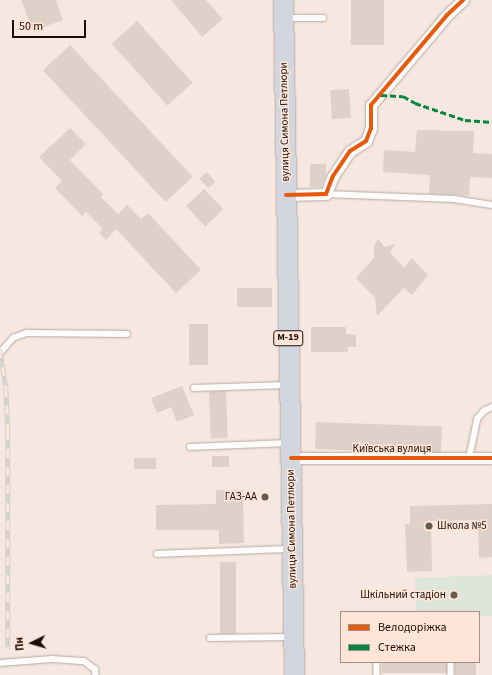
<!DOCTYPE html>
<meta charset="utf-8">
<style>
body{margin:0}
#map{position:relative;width:492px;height:675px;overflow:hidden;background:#f6e8e0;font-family:"Source Sans 3",sans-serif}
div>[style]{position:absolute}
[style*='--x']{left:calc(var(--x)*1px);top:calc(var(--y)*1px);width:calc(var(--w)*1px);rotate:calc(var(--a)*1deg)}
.green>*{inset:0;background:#dee6db}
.building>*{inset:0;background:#ded1ca;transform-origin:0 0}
.roads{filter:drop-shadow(0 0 1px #b5a9a2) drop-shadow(0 0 1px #b5a9a2)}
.lane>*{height:5.5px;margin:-2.75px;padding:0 2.75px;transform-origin:2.75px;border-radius:2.75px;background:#fefcfa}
.street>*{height:11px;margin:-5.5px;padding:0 5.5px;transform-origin:5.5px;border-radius:5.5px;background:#fefcfa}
.highway>*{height:19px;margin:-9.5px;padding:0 9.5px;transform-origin:9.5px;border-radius:9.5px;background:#d2d6df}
.rail>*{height:4.5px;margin-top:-2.25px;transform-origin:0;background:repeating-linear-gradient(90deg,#ffe5d7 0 9px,#d4d0ce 0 18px);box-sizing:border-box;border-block:1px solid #d4d0ce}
.quiet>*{height:3px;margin-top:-1.5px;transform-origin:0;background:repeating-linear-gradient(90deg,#00873e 0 6px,transparent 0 9px)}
.cycleway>*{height:4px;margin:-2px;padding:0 2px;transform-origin:2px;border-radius:2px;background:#e8590c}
.dots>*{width:11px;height:11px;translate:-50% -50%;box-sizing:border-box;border:2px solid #ffe5d7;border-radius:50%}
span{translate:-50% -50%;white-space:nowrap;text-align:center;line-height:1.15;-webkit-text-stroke:3px #ffe5d7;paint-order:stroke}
.shield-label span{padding:1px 3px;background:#ffe5d7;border:1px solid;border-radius:3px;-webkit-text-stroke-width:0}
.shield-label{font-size:10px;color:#1a0f0a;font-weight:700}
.street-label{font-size:11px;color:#1a0f0a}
.poi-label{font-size:11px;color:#1a0f0a}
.right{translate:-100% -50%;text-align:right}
.left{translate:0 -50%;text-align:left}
.legend{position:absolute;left:340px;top:611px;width:140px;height:52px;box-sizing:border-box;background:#ffe5d7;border:1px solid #a38f85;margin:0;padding:5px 7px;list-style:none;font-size:12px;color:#1a0f0a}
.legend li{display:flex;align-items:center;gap:8px;height:20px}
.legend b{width:20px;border:1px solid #a38f85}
.north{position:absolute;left:12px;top:623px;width:40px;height:40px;-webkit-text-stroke:3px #ffe5d7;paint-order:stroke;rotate:265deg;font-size:11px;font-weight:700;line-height:16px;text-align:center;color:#1a0f0a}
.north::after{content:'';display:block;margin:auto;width:14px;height:18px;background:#1a0f0a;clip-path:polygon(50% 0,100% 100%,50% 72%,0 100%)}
.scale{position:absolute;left:12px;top:20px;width:74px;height:18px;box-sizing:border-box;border:2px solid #1a0f0a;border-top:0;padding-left:5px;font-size:12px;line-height:14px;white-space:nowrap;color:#1a0f0a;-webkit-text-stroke:3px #ffe5d7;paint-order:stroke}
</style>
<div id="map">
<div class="green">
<i style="clip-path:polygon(492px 575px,492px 616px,479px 616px,479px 612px,416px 612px,415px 578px)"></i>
</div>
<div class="building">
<i style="clip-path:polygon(21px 0,56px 0,63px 20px,33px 31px)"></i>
<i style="clip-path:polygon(171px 0,206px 0,223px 19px,202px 37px)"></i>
<i style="left:351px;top:0;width:33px;height:45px"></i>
<i style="left:137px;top:21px;width:83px;height:34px;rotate:48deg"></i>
<i style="left:70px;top:45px;width:180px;height:37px;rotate:47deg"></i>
<i style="left:349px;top:89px;width:29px;height:19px;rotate:86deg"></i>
<i style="clip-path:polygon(70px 128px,86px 144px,70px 160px,103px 194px,101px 197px,118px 214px,127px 205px,141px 219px,148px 213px,201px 270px,176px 293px,116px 229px,106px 240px,99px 233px,103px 229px,86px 212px,82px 216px,55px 188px,62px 181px,39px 157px)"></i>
<i style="clip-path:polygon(417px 130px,474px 131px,473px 153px,492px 154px,492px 178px,470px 177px,469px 196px,459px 195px,429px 194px,430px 175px,383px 172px,384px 150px,415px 152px)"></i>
<i style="clip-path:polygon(310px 164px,326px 164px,326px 176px,321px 187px,310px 187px)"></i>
<i style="left:207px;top:172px;width:13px;height:10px;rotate:48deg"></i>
<i style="left:204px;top:189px;width:28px;height:25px;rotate:46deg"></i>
<i style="clip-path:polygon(378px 239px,385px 247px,395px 244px,390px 252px,404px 268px,412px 258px,428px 275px,412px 295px,404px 288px,377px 316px,375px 298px,356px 278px,374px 258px,374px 246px)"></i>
<i style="left:272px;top:288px;width:19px;height:35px;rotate:90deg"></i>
<i style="left:189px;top:324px;width:19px;height:41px"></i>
<i style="clip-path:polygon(311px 327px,346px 327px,346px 334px,356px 335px,356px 347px,348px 347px,348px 352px,311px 352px)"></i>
<i style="clip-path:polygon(182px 386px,194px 415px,177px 422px,171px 407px,157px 413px,151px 398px)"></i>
<i style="left:226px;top:391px;width:47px;height:17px;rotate:88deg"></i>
<i style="left:316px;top:422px;width:126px;height:27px;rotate:2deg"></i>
<i style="left:212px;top:456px;width:17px;height:11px"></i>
<i style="left:134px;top:458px;width:22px;height:11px"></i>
<i style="clip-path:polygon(216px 490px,243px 490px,244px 543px,219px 544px,219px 530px,156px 530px,156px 505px,216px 504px)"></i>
<i style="clip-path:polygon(492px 504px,492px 557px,479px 558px,478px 520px,431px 521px,432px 571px,407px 572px,405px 524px,410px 524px,410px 506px)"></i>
<i style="left:220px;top:562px;width:16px;height:72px"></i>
<i style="left:382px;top:662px;width:65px;height:11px"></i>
<i style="left:455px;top:662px;width:21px;height:13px"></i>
</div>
<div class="roads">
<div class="lane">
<i style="--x:286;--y:18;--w:37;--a:0"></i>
<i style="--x:326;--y:194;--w:128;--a:2.2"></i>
<i style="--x:454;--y:199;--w:38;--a:9"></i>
<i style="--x:0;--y:353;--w:20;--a:-49"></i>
<i style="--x:13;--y:338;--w:15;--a:-20"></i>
<i style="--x:27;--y:333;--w:100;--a:0.6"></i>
<i style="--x:194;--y:388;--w:93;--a:-1.8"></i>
<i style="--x:190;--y:447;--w:98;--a:-2.3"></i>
<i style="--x:469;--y:458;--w:40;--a:-78"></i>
<i style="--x:477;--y:419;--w:11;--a:-49"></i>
<i style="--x:484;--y:411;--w:9;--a:-27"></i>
<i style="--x:157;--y:554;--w:133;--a:-2.2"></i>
<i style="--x:210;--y:638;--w:81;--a:-0.7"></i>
<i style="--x:377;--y:662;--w:13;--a:90"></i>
<i style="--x:451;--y:662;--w:13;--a:90"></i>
<i style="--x:0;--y:663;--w:52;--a:-4.4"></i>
<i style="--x:52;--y:659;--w:32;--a:4"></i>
<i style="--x:84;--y:661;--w:14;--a:36"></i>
<i style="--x:95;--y:669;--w:6;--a:81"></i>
</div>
<div class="street">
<i style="--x:286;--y:195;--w:40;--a:-1.4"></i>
<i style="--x:326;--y:194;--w:19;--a:-69"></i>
<i style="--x:333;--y:176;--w:30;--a:-56"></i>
<i style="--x:350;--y:151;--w:19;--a:-32"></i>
<i style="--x:366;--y:141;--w:14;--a:-69"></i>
<i style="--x:371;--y:128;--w:23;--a:-90"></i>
<i style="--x:371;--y:105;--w:118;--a:-49.8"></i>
<i style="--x:447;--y:15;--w:22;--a:-43"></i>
<i style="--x:291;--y:458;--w:201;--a:0"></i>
</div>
<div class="highway">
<i style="--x:283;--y:0;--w:675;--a:89.07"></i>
</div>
</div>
<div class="rail">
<i style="--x:0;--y:349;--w:39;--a:81"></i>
<i style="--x:6;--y:388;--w:43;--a:87.3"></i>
<i style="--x:8;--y:431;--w:218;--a:90"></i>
</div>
<div class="quiet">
<i style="--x:381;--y:95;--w:22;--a:3"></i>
<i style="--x:403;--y:96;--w:14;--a:30"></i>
<i style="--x:415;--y:103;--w:53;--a:18.8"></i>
<i style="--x:465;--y:120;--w:27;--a:4"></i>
</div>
<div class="cycleway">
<i style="--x:286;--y:195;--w:40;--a:-1.4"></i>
<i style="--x:326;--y:194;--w:19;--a:-69"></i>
<i style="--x:333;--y:176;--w:30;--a:-56"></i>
<i style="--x:350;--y:151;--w:19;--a:-32"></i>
<i style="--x:366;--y:141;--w:14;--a:-69"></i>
<i style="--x:371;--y:128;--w:23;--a:-90"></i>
<i style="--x:371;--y:105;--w:118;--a:-49.8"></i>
<i style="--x:447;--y:15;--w:22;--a:-43"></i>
<i style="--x:291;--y:458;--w:201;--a:0"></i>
</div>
<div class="dots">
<i style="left:265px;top:497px;background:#675b55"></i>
<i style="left:429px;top:526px;background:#675b55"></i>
<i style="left:454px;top:595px;background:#675b55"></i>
</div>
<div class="shield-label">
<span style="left:288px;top:338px">М-19</span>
</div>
<div class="street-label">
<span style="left:285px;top:122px;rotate:-91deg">вулиця Симона Петлюри</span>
<span style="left:392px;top:449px">Київська вулиця</span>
<span style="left:292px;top:529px;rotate:-91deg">вулиця Симона Петлюри</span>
</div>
<div class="poi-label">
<span class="right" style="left:257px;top:497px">ГАЗ-АА</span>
<span class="left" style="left:437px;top:526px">Школа №5</span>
<span class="right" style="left:446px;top:595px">Шкільний стадіон</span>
</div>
<ul class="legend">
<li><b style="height:5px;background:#e8590c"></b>Велодоріжка</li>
<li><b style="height:5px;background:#00873e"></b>Стежка</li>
</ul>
<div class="north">Пн</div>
<div class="scale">50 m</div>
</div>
